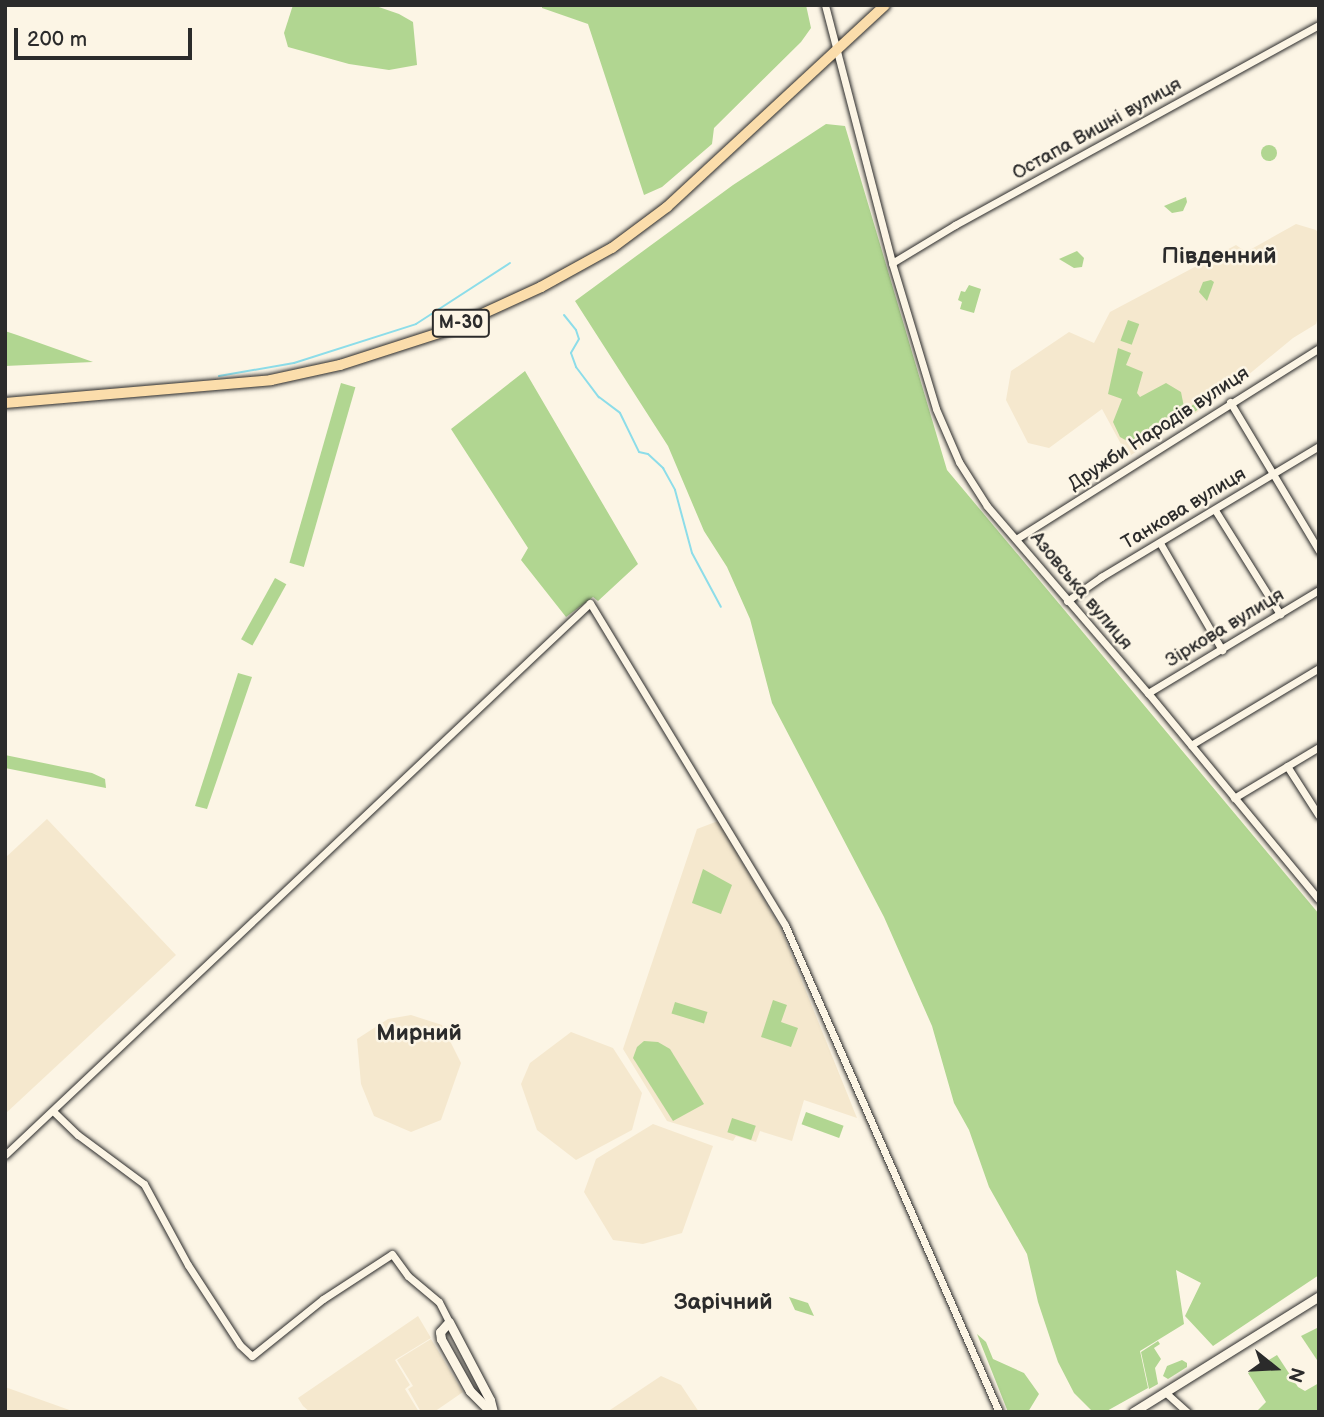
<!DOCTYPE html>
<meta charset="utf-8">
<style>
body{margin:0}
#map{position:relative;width:1324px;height:1417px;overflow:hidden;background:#fcf5e5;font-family:"Balsamiq Sans",sans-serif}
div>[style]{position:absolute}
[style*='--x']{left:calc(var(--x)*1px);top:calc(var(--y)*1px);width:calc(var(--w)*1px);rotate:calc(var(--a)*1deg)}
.built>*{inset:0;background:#f5e8ce}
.green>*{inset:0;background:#b1d691;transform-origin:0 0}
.round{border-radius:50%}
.stream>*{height:2px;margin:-1px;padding:0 1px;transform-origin:1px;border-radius:1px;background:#8ddde9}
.roads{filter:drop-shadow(0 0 2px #2b2b2b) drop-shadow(0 0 2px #2b2b2b)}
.minor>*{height:7px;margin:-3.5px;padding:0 3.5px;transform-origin:3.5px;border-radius:3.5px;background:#fcf5e5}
.tertiary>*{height:9px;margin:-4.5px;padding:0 4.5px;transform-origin:4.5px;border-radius:4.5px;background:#fcf5e5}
.trunk>*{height:10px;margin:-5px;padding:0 5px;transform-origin:5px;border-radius:5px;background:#fbddab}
span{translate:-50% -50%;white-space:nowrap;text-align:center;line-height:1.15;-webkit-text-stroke:5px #fcf5e5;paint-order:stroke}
.shield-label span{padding:2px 5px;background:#fcf5e5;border:2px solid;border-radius:5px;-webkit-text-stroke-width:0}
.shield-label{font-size:18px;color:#2b2b2b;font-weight:700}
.street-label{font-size:19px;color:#2b2b2b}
.quarter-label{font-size:23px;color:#2b2b2b;font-weight:700}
.frame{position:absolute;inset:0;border:7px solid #2b2b2b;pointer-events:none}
.north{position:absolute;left:1240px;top:1333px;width:70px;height:70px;-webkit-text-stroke:5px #fcf5e5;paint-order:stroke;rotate:108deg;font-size:19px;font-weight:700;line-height:28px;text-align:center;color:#2b2b2b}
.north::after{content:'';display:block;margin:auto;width:24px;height:32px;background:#2b2b2b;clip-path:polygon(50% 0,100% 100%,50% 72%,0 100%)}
.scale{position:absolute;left:14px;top:28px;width:178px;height:32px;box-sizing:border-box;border:4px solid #2b2b2b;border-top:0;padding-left:9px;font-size:21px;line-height:24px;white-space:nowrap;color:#2b2b2b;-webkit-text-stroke:5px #fcf5e5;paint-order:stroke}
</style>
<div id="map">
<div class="built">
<i style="clip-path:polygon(1296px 224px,1316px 230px,1319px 234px,1319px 314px,1316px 324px,1293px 338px,1225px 394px,1128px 457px,1102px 409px,1049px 448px,1028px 443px,1006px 400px,1011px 371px,1069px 332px,1094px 343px,1110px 312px,1236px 245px,1246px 252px)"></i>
<i style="clip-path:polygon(47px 819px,176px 955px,5px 1114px,5px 858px)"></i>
<i style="clip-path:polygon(718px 821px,781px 929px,857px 1118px,804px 1100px,792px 1141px,760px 1131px,756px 1142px,736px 1136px,733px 1141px,667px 1121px,623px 1049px,697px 829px)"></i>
<i style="clip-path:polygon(411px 1015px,442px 1025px,461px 1063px,441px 1120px,411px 1132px,374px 1116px,361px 1084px,357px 1039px,388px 1019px)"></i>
<i style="clip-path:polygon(571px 1032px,613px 1048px,642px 1093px,632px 1130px,576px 1160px,537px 1130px,521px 1084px,530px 1063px)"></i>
<i style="clip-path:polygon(653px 1124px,713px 1146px,682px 1233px,643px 1244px,613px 1240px,584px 1192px,596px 1159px)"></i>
<i style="clip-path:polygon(418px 1316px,431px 1338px,395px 1360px,410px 1385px,405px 1389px,419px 1412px,310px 1412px,303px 1406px,298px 1398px)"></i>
<i style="clip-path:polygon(431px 1339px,463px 1392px,434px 1412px,421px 1412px,408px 1389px,413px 1386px,397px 1360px)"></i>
<i style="clip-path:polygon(661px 1376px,681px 1385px,699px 1412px,607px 1412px)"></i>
<i style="clip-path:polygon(5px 1387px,75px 1412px,5px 1412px)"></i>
</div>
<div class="green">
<i style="clip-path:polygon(293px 5px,373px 5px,399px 14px,413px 22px,417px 65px,389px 70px,349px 64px,288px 47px,284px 33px)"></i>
<i style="clip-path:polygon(542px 5px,806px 5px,811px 28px,801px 42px,714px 128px,712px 144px,662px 187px,644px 195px,588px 24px,542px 8px)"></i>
<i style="clip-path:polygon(826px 124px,845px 126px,947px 470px,1319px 914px,1319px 1275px,1213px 1346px,1185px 1316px,1201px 1283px,1176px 1270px,1184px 1324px,1140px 1351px,1148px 1388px,1105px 1412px,1093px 1412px,1074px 1393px,1058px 1362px,1038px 1302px,1027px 1254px,989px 1187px,969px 1130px,954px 1103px,932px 1026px,884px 917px,772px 703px,750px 619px,727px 567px,704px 531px,668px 446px,575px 301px,733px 185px)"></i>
<i class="round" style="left:1261px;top:145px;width:16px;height:16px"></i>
<i style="clip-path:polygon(1186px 197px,1187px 202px,1183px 211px,1172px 213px,1164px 206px)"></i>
<i style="clip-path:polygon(1077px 251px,1084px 258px,1082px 267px,1074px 268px,1059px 259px)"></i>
<i style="clip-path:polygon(1211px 280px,1214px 282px,1207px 301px,1199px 292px,1203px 282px)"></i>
<i style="clip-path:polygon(969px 285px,981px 289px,974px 313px,960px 309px,962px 302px,958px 300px,961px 291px,965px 292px)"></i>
<i style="left:1128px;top:320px;width:12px;height:22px;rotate:20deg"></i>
<i style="clip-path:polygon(5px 331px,17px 335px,93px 362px,5px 366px)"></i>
<i style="clip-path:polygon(1118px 348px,1131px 353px,1126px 365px,1143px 372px,1137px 393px,1140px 397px,1166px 383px,1181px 392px,1184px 407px,1188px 408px,1221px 386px,1225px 392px,1142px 446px,1139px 441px,1129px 442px,1120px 437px,1113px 422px,1122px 399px,1108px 394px)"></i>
<i style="clip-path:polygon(525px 371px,638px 564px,598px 601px,593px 597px,566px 617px,521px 560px,528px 548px,451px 429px)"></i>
<i style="left:341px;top:383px;width:15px;height:187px;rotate:16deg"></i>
<i style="left:275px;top:578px;width:13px;height:70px;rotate:29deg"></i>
<i style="clip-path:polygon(238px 673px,252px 677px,207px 809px,195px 806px)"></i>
<i style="clip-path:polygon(5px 755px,92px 773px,105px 779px,106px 788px,5px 768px)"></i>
<i style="clip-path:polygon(703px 869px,732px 885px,721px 914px,692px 903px)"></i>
<i style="clip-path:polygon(773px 1000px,787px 1005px,781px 1022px,798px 1028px,791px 1047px,761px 1037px)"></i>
<i style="left:675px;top:1002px;width:34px;height:12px;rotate:17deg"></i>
<i style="clip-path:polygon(644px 1041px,658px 1042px,670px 1049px,704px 1104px,673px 1121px,633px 1058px,637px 1047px)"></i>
<i style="left:806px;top:1112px;width:40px;height:13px;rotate:20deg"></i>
<i style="left:732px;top:1118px;width:25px;height:15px;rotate:18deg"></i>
<i style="clip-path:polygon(789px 1297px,808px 1303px,814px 1316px,795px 1310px)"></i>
<i style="clip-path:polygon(1319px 1327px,1319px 1363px,1301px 1336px)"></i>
<i style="clip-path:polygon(977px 1334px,986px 1342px,993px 1359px,1024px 1373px,1039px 1394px,1028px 1412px,1008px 1412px)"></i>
<i style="clip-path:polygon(1158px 1341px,1160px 1344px,1154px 1348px,1161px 1359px,1155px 1368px,1158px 1384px,1149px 1389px,1141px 1352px)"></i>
<i style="clip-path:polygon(1277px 1355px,1298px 1387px,1305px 1391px,1319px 1383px,1319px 1412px,1256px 1412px,1266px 1402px,1248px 1373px)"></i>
<i style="clip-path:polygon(1182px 1360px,1187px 1363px,1187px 1367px,1168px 1379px,1163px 1376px,1167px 1366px)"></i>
</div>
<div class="stream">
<i style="--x:564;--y:315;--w:19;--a:51"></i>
<i style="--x:576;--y:330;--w:9;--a:72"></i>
<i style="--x:579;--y:339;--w:16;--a:120"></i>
<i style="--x:571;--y:353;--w:15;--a:70"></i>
<i style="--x:576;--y:367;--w:38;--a:53"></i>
<i style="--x:599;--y:397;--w:26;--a:37"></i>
<i style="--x:620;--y:413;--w:43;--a:64"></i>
<i style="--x:639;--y:452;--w:9;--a:13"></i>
<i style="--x:648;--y:454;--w:21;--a:43"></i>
<i style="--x:663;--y:468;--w:25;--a:61"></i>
<i style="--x:675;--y:490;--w:65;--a:74.9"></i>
<i style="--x:692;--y:553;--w:61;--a:61.8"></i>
<i style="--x:219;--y:376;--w:76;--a:-9.8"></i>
<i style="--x:294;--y:363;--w:128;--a:-17.7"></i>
<i style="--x:416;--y:324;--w:112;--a:-33"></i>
</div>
<div class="roads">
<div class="minor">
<i style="--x:825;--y:5;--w:267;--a:75.4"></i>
<i style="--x:892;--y:263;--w:152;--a:73.2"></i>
<i style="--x:936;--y:409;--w:58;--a:66.5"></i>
<i style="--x:959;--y:462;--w:52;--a:57.5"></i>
<i style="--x:987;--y:506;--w:247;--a:49.3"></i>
<i style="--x:1148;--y:693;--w:268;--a:50.4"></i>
<i style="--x:892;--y:263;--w:74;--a:-31.1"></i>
<i style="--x:955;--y:225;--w:415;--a:-28.8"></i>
<i style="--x:1230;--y:402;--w:174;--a:59.1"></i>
<i style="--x:1215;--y:510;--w:123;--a:58"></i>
<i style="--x:1016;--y:539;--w:358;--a:-32.2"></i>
<i style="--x:1160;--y:543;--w:124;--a:59.9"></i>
<i style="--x:1067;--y:601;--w:42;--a:-35.2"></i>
<i style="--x:1101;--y:577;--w:254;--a:-31"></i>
<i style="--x:1148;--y:693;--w:200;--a:-31.1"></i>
<i style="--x:1191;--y:745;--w:149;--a:-31"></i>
<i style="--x:1287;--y:766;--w:59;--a:57.4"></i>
<i style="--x:1234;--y:798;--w:99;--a:-31"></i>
<i style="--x:54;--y:1112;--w:33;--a:44"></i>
<i style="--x:78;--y:1135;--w:82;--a:36.6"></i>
<i style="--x:144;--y:1184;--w:92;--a:61.5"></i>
<i style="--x:188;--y:1265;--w:95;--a:57"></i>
<i style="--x:240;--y:1345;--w:16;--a:43"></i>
<i style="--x:252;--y:1356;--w:91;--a:-38.8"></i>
<i style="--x:323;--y:1299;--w:82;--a:-33.1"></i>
<i style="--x:392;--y:1254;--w:27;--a:54"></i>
<i style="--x:408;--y:1276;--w:40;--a:40"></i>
<i style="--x:439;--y:1302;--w:22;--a:63"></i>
<i style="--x:5;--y:1155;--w:804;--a:-43.34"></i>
<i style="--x:590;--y:603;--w:376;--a:58.8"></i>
<i style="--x:785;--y:925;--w:532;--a:66.28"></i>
<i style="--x:1165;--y:1392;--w:30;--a:42"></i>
</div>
<div class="tertiary">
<i style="--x:491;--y:1412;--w:30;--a:-135"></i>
<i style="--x:470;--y:1391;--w:60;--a:-119.1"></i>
<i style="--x:441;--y:1339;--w:7;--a:-98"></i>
<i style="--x:440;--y:1332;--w:13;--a:-48"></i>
<i style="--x:449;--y:1322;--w:88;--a:62.3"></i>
<i style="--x:490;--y:1400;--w:12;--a:76"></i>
<i style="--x:1133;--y:1412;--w:219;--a:-31.9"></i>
</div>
<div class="trunk">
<i style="--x:5;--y:403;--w:267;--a:-4.9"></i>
<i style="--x:271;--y:380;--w:71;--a:-12.3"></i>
<i style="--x:340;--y:365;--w:110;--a:-17.9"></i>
<i style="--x:445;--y:331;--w:106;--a:-24.6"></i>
<i style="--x:541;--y:287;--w:81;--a:-28.8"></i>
<i style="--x:612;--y:248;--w:69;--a:-36.7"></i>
<i style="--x:667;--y:207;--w:297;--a:-42.8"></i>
</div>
</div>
<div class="shield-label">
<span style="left:461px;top:323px">М-30</span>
</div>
<div class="street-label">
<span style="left:1097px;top:129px;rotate:-29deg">Остапа Вишні вулиця</span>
<span style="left:1159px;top:429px;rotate:-33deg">Дружби Народів вулиця</span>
<span style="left:1184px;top:509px;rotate:-31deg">Танкова вулиця</span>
<span style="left:1081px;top:591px;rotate:50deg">Азовська вулиця</span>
<span style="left:1225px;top:628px;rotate:-31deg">Зіркова вулиця</span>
</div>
<div class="quarter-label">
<span style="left:1219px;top:256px">Південний</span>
<span style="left:419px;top:1033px">Мирний</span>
<span style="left:723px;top:1302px">Зарічний</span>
</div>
<div class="frame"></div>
<div class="north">N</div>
<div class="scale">200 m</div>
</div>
